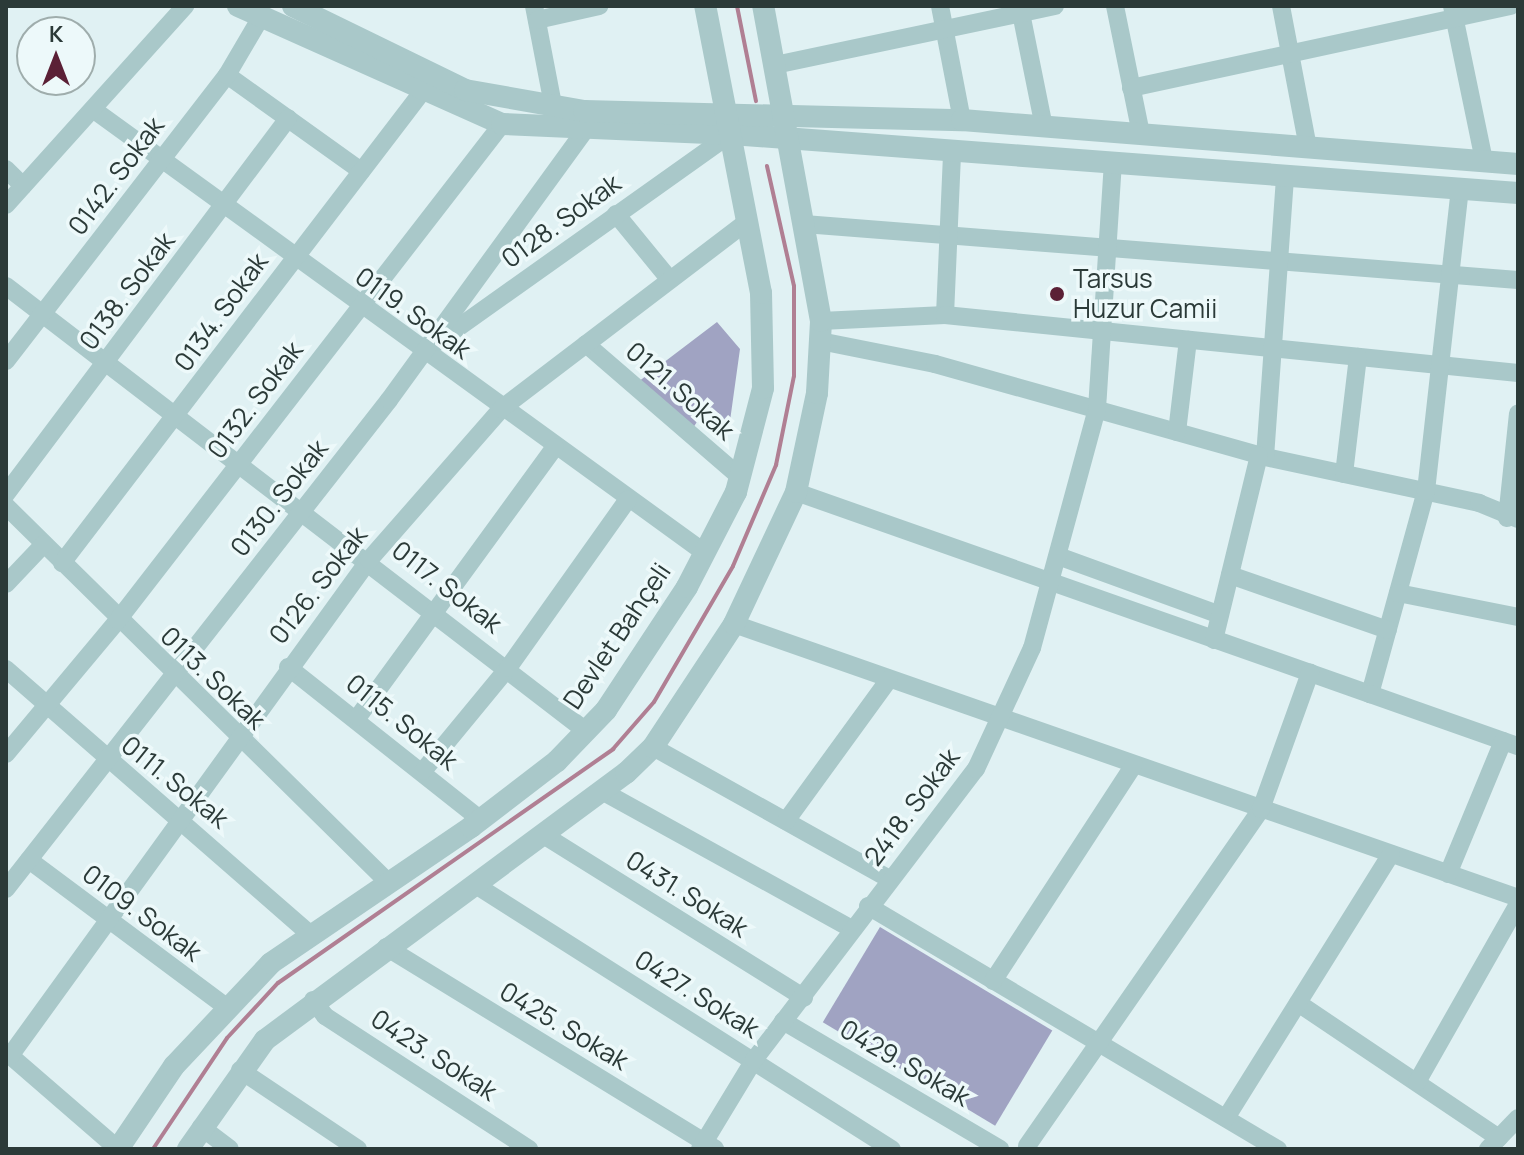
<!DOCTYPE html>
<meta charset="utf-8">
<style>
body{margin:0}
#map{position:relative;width:1524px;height:1155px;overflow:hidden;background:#e0f1f3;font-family:Manrope,sans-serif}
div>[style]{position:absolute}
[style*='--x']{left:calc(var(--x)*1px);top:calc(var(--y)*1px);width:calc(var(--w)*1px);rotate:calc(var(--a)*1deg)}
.green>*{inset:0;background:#a0a3c2;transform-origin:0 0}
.stream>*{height:4px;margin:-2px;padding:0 2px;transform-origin:2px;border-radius:2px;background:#b07f93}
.minor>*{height:18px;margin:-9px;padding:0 9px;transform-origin:9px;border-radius:9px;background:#a9c8c9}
.tertiary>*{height:22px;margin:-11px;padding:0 11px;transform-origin:11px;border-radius:11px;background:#a9c8c9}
.dots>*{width:22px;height:22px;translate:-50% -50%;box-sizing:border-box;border:4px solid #edf9fa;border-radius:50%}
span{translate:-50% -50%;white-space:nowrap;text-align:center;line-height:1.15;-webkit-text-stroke:7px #edf9fa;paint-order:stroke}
.street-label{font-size:26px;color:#2b3a38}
.poi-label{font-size:26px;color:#2b3a38}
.left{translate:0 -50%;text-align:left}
.frame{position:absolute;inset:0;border:8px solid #2b3a38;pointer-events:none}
.north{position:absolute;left:16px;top:16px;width:80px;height:80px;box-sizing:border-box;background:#edf9fa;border:2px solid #9fadac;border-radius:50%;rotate:0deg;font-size:22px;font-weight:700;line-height:32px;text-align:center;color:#2b3a38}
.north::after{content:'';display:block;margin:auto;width:28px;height:36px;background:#5b2036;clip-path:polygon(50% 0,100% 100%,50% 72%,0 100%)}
</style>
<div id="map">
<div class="green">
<i style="clip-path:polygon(717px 322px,740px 349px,729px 428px,704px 411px,693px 428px,638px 382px)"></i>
<i style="left:880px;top:927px;width:201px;height:111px;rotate:31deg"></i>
</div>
<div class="stream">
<i style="--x:737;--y:6;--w:97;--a:78.7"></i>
<i style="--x:153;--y:1149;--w:133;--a:-56.3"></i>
<i style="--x:227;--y:1038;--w:75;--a:-47.2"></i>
<i style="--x:278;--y:983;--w:409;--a:-34.9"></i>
<i style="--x:613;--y:749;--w:62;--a:-48.9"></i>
<i style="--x:654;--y:702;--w:157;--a:-59.8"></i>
<i style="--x:733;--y:566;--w:110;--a:-66.9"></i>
<i style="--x:776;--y:465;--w:91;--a:-78.6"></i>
<i style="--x:794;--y:376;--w:90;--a:-90"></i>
<i style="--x:794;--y:286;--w:123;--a:-102.7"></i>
</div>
<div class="minor">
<i style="--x:534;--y:6;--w:101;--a:79.1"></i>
<i style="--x:940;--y:6;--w:116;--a:79.1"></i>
<i style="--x:1115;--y:6;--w:131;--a:78.5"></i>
<i style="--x:1281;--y:6;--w:144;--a:79.2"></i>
<i style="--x:1452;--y:6;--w:158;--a:78.3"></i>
<i style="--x:1021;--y:13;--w:116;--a:78.6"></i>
<i style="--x:537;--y:20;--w:64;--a:-12.7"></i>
<i style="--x:775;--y:65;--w:286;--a:-11.9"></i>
<i style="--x:227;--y:75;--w:165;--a:35.6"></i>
<i style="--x:1131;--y:88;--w:388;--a:-12.2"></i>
<i style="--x:94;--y:110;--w:755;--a:35.94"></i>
<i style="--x:6;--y:169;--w:24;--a:45"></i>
<i style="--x:6;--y:205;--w:268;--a:-48"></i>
<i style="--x:616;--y:214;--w:85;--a:50.7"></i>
<i style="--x:804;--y:224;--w:716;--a:4.48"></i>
<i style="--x:6;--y:286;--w:731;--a:37.5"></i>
<i style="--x:945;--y:315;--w:162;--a:-87.5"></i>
<i style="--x:821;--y:321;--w:124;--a:-2.8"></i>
<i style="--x:945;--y:315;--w:576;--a:5.78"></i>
<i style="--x:820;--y:341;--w:117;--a:11.3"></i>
<i style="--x:935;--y:364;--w:343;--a:15.7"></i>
<i style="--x:1265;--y:457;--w:219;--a:12.1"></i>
<i style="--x:1479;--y:503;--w:42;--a:22.3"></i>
<i style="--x:438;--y:342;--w:359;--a:-35.4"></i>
<i style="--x:586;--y:344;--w:203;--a:40.8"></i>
<i style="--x:6;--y:361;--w:361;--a:-52.3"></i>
<i style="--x:227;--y:75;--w:67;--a:-59.6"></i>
<i style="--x:261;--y:17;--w:11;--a:-100"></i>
<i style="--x:1177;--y:432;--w:93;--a:-83.2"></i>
<i style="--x:1265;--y:457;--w:282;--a:-85.9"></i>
<i style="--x:1344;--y:474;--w:118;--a:-83.2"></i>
<i style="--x:796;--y:492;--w:609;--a:19.39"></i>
<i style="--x:1370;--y:694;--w:211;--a:-74.6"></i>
<i style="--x:1426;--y:491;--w:304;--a:-83.6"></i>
<i style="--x:6;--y:494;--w:470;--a:-53.1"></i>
<i style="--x:6;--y:506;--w:537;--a:44.55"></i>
<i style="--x:1507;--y:518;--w:105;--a:-84"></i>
<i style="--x:1058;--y:556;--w:172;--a:20"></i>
<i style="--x:62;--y:563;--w:593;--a:-52.61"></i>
<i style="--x:1230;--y:575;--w:167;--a:19.2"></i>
<i style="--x:6;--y:584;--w:55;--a:-46.5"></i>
<i style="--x:1398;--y:593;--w:122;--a:11.3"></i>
<i style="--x:734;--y:624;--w:831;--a:19.26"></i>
<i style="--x:1214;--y:640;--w:190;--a:-76.3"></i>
<i style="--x:288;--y:667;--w:246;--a:38.4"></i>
<i style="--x:6;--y:669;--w:406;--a:41.1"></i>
<i style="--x:1370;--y:694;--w:157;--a:19.4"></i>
<i style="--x:358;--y:717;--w:334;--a:-53.9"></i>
<i style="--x:653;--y:747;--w:270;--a:29.2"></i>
<i style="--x:6;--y:754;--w:175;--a:-50.1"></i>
<i style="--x:118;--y:620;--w:627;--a:-52.25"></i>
<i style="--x:423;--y:771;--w:134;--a:-50.5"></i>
<i style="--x:508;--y:668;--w:207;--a:-54.6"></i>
<i style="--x:602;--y:791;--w:283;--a:28.9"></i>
<i style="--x:786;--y:821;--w:175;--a:-54"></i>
<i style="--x:542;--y:834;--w:309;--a:32"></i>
<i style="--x:29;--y:860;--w:244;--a:36.7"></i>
<i style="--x:1448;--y:874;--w:144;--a:-67.5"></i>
<i style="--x:474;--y:884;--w:495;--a:32.4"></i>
<i style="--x:6;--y:889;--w:621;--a:-51.93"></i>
<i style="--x:389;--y:400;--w:331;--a:-54"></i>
<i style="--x:868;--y:906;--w:477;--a:30.7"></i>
<i style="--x:386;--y:947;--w:386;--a:31.5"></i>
<i style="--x:993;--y:981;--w:258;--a:-56.9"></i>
<i style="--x:313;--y:1000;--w:20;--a:53"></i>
<i style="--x:325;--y:1016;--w:244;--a:33.1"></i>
<i style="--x:1298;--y:1003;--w:242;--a:33.9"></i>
<i style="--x:783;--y:1021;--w:252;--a:30.5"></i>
<i style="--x:6;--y:1052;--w:148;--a:40.9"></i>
<i style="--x:10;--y:1056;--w:612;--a:-54.1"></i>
<i style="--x:369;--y:560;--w:201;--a:-48.8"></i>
<i style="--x:501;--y:409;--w:310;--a:-37.3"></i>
<i style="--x:240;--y:1070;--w:142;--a:33.8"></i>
<i style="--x:1417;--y:1082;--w:205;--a:-60.4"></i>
<i style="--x:1226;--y:1118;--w:311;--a:-58"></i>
<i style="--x:201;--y:1127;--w:36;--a:37"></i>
<i style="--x:1027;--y:1146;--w:410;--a:-55.2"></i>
<i style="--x:1261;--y:809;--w:145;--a:-70.2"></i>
<i style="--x:700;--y:1149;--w:104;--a:-58.8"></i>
<i style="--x:754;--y:1060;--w:366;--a:-52.7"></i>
<i style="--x:976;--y:769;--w:133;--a:-65.2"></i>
<i style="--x:1032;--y:648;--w:248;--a:-74.8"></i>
<i style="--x:1097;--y:409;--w:246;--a:-86.3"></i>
<i style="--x:1488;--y:1149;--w:43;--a:-45.9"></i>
</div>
<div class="tertiary">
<i style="--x:238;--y:6;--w:289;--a:24.1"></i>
<i style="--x:502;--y:124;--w:229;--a:2.5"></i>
<i style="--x:731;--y:134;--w:789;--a:4.29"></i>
<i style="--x:293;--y:6;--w:191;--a:26"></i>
<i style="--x:465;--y:90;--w:121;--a:10"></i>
<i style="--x:584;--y:111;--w:378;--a:1.4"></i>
<i style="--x:962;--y:120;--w:558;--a:4.52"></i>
<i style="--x:118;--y:1149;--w:100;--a:-56"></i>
<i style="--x:174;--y:1066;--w:141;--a:-46.7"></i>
<i style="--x:271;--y:963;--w:242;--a:-34.2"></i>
<i style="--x:471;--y:827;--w:108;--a:-37.5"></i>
<i style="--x:557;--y:761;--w:71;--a:-46.1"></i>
<i style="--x:606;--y:710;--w:147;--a:-56.6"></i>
<i style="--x:687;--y:587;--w:107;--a:-62.7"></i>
<i style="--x:736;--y:492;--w:107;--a:-75.4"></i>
<i style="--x:763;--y:388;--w:95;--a:-91.2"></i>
<i style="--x:761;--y:293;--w:292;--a:-101"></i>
<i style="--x:188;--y:1149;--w:133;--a:-54.8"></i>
<i style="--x:265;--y:1040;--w:449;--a:-36.5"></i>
<i style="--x:626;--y:773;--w:37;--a:-44"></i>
<i style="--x:653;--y:747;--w:147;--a:-56.6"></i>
<i style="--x:734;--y:624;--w:146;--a:-64.8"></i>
<i style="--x:796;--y:492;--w:101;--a:-78"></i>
<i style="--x:817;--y:393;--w:72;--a:-86.8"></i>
<i style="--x:821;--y:321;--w:320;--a:-100.4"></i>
</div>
<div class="dots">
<i style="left:1057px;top:294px;background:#5b2036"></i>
</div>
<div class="street-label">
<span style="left:116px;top:176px;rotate:-53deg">0142. Sokak</span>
<span style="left:561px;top:221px;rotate:-36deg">0128. Sokak</span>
<span style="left:127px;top:291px;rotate:-53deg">0138. Sokak</span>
<span style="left:221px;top:312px;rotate:-54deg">0134. Sokak</span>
<span style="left:413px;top:313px;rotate:36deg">0119. Sokak</span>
<span style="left:680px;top:391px;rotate:41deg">0121. Sokak</span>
<span style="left:255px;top:400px;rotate:-53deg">0132. Sokak</span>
<span style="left:279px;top:498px;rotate:-52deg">0130. Sokak</span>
<span style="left:318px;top:585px;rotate:-52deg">0126. Sokak</span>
<span style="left:447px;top:587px;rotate:38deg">0117. Sokak</span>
<span style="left:617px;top:636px;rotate:-56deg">Devlet Bahçeli</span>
<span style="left:213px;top:678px;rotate:44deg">0113. Sokak</span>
<span style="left:402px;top:722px;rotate:39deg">0115. Sokak</span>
<span style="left:175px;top:782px;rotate:39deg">0111. Sokak</span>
<span style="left:912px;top:807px;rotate:-53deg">2418. Sokak</span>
<span style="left:687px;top:894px;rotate:32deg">0431. Sokak</span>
<span style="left:142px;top:913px;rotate:37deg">0109. Sokak</span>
<span style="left:697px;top:994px;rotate:32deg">0427. Sokak</span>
<span style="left:564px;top:1026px;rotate:31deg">0425. Sokak</span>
<span style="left:434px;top:1055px;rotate:33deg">0423. Sokak</span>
<span style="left:905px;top:1063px;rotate:30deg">0429. Sokak</span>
</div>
<div class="poi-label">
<span class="left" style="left:1073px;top:294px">Tarsus<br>Huzur Camii</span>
</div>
<div class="frame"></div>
<div class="north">K</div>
</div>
